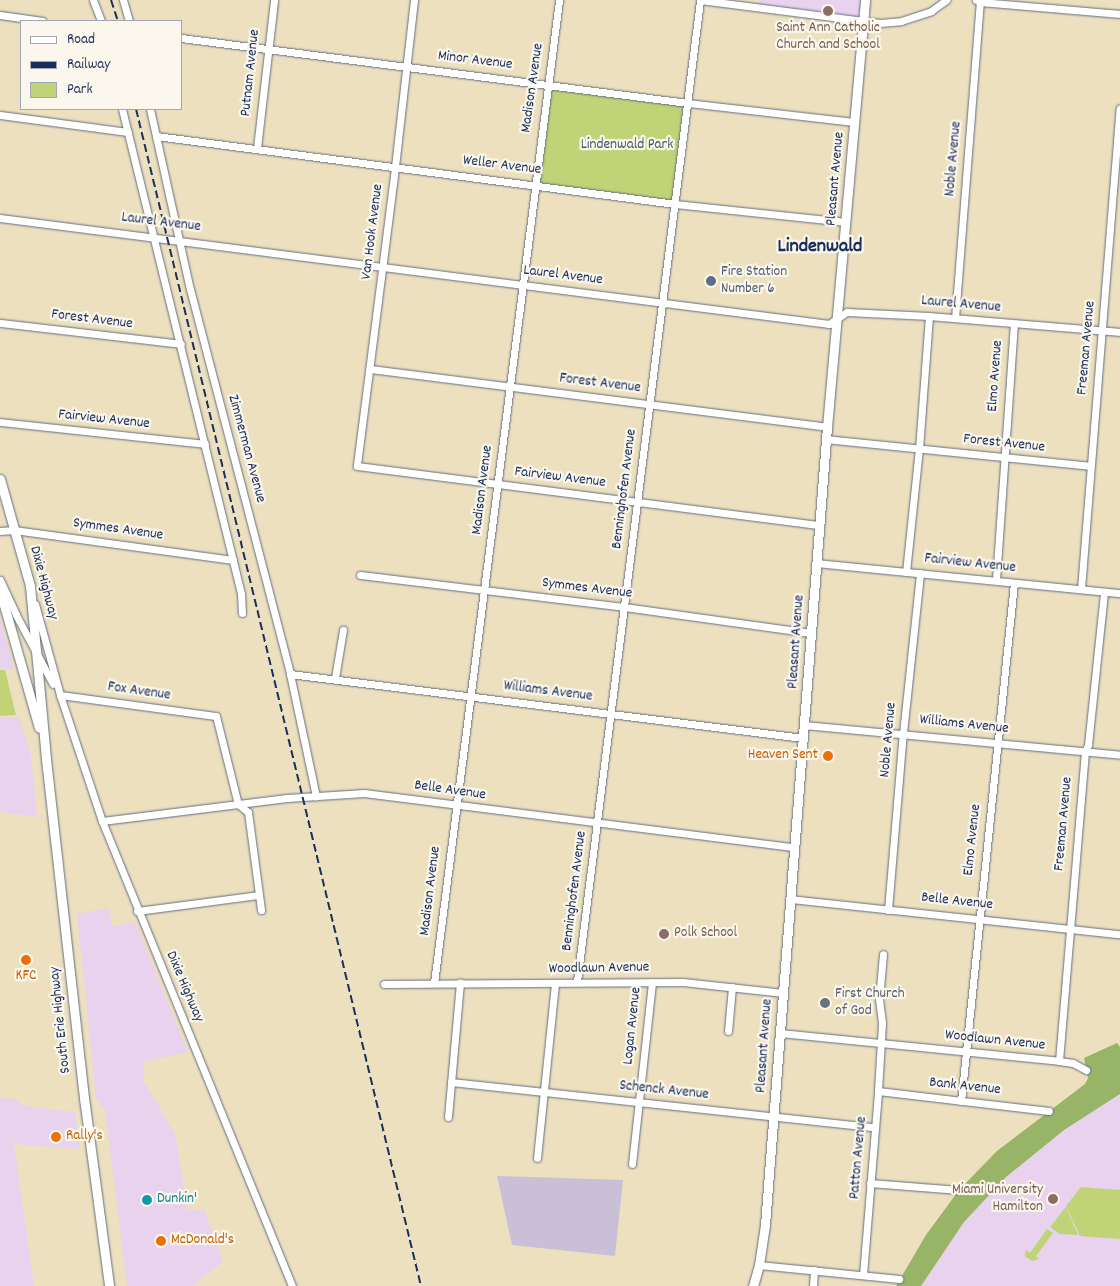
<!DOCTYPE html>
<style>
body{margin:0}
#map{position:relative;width:1120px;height:1286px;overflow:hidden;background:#ece0bf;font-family:Dekko,sans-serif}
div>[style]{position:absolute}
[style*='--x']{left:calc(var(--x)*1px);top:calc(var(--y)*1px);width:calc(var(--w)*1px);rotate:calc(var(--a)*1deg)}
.built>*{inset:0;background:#e8d2ee}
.industrial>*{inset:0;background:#c9bfd7}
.green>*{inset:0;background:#c0d376;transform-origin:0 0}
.forest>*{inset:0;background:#98b567}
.roads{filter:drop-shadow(0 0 1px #646d80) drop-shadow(0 0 1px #646d80)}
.minor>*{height:7px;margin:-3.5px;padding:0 3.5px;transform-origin:3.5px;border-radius:3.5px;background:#fff}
.major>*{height:9px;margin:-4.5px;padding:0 4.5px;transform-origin:4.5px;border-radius:4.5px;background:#fff}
.rail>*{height:2px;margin-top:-1px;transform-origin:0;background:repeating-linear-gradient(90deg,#1b2f5e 0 8px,transparent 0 12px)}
.dots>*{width:14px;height:14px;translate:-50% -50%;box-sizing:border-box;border:2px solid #fbf7ec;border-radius:50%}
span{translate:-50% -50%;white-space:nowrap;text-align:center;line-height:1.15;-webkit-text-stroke:4.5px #fbf7ec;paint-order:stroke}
.education-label{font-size:15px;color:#785e54}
.left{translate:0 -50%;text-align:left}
.right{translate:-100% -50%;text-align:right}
.street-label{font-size:15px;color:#1b2f5e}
.park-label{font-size:15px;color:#445864}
.service-label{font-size:15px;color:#4e5e75}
.food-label{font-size:15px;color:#c56008}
.worship-label{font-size:15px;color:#5b616d}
.culture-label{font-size:15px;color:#0d838f}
.district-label{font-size:20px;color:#1b2f5e;font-weight:700}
.legend{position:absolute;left:20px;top:20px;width:162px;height:90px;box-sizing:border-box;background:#fbf7ec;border:1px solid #a1a7b3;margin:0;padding:6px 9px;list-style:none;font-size:15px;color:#1b2f5e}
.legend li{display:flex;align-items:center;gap:10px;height:25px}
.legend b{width:25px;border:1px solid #a1a7b3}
</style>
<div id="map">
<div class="built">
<i style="clip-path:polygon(759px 0,865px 0,863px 22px,758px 7px)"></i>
<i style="clip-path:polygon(0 618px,14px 669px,0 669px)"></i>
<i style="clip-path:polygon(19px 717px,31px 754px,37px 817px,0 812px,0 718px)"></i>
<i style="clip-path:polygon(109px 908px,113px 927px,135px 922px,188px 1052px,143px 1062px,144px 1081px,176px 1136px,187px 1210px,204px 1209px,223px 1262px,192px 1286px,127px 1286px,105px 1111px,96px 1098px,77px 914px)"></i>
<i style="clip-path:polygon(1120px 1094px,1120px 1286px,921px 1286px,964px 1222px,1006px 1177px,1064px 1130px)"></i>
<i style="clip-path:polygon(0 1098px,15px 1099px,24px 1106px,75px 1112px,80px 1149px,14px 1144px,34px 1286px,0 1286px)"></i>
</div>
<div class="industrial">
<i style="clip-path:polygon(497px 1176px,623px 1180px,615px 1256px,512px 1245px)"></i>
</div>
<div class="green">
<i style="left:547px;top:84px;width:142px;height:101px;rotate:8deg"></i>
<i style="clip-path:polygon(0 670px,5px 670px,16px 715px,0 716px)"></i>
<i style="clip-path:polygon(1081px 1187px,1120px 1190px,1120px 1239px,1080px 1236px,1066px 1206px)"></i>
<i style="clip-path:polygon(1066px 1207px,1078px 1235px,1060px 1234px,1050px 1227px)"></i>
<i style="clip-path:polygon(1047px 1229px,1053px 1233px,1036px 1256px,1039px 1259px,1032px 1261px,1025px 1256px,1026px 1250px,1030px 1253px)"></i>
</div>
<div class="forest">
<i style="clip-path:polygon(1117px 1043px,1120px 1047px,1120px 1094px,1064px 1130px,1006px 1177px,964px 1222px,921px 1286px,896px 1286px,926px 1235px,959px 1190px,997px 1151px,1085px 1084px,1088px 1078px,1084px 1058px)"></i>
</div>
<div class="roads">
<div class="minor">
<i style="--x:93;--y:0;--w:22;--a:69"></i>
<i style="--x:123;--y:0;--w:22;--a:74"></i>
<i style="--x:414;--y:0;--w:169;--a:96.5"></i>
<i style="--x:395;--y:168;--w:300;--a:97.3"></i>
<i style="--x:357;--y:466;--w:467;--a:7.3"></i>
<i style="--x:700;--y:0;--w:181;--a:7.3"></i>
<i style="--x:880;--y:23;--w:21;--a:-5"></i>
<i style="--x:901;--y:21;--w:32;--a:-18"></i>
<i style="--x:931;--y:11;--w:19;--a:-36"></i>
<i style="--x:976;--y:0;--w:4;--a:27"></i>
<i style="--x:980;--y:2;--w:141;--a:4.9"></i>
<i style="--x:0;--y:15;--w:43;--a:7.9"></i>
<i style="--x:181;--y:38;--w:511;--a:7.31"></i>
<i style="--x:688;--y:103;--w:168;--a:6.5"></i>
<i style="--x:122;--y:109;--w:499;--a:76.2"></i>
<i style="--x:241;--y:594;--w:19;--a:87"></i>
<i style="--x:150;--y:109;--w:184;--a:77.5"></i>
<i style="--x:190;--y:289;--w:398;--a:75.4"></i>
<i style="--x:290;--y:674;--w:125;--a:78"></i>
<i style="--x:0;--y:115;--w:129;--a:7.6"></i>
<i style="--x:156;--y:136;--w:523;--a:7.46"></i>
<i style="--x:675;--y:204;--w:172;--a:6"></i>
<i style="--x:257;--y:148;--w:149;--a:-83.4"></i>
<i style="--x:0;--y:218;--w:836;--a:7.29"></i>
<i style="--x:829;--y:324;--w:22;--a:-34"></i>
<i style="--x:847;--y:312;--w:82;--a:2.8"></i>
<i style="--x:929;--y:316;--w:192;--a:4.8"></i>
<i style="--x:955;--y:318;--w:317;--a:-85.5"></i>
<i style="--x:0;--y:323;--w:182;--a:6.6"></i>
<i style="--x:370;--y:369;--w:461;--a:7.2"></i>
<i style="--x:0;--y:422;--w:206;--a:6.1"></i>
<i style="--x:826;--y:439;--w:266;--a:5.8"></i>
<i style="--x:0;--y:531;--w:14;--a:-4"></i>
<i style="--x:14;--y:530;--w:221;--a:7.8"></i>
<i style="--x:817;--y:563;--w:304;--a:5.7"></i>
<i style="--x:906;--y:572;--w:124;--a:-84"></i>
<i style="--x:919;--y:449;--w:133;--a:-85.7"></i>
<i style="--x:360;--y:575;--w:266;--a:6.9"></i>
<i style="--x:624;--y:607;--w:189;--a:7.9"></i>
<i style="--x:0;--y:580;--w:38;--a:65"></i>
<i style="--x:16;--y:615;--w:78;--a:61.8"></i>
<i style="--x:996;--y:580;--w:257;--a:-86"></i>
<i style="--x:1081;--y:589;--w:482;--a:-85.4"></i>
<i style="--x:35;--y:604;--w:94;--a:74.6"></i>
<i style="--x:60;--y:695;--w:133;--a:71.6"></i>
<i style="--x:102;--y:821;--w:502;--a:67.77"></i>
<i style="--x:290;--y:674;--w:517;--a:7.11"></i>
<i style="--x:335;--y:678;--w:49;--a:-80.5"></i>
<i style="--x:60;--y:695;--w:157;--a:7.7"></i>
<i style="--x:216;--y:716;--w:91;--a:76"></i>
<i style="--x:238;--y:804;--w:13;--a:39"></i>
<i style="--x:248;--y:812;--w:99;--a:82.4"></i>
<i style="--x:805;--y:725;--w:316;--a:5.4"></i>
<i style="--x:102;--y:821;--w:186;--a:-7.1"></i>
<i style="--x:287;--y:798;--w:77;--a:-3.7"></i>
<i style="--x:364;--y:793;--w:432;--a:7.2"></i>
<i style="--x:790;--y:899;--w:332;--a:6.1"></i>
<i style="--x:888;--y:910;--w:178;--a:-85.2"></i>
<i style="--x:903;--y:733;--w:161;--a:-83.9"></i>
<i style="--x:137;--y:911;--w:122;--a:-7.5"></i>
<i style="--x:577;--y:981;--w:989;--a:-82.85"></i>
<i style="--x:434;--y:983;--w:991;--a:-82.75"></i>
<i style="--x:384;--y:984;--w:299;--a:-0.4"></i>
<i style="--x:683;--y:982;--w:101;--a:6.3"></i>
<i style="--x:728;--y:1031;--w:44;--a:-84.8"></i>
<i style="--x:780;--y:1033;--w:280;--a:5.7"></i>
<i style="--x:1059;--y:1061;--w:14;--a:8"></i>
<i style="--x:1073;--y:1063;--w:15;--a:28"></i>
<i style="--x:1059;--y:1061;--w:311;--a:-85.2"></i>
<i style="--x:1085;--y:751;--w:7;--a:-63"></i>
<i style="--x:1088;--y:745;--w:154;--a:-84"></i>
<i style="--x:451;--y:1082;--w:425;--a:6.1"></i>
<i style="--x:878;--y:1091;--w:172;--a:6.7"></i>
<i style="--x:961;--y:1101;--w:521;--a:-84.16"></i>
<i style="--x:448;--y:1117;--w:135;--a:-84.9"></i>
<i style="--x:537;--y:1158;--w:176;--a:-84.1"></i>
<i style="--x:632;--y:1164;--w:183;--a:-83.7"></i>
<i style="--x:870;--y:1183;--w:89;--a:4.5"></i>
<i style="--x:759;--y:1265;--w:141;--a:5.7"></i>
<i style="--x:863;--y:1275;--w:185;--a:-85.3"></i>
<i style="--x:878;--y:1091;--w:68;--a:-86.6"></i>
<i style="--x:882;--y:1023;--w:24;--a:-97"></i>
<i style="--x:879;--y:999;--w:45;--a:-84.9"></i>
<i style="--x:813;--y:1286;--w:16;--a:-86"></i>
</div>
<div class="major">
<i style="--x:0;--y:479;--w:111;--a:74.3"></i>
<i style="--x:30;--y:586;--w:174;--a:84.7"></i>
<i style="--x:46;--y:759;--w:348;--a:83.6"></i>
<i style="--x:85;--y:1105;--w:183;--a:82.4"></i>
<i style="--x:0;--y:591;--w:142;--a:74.1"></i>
<i style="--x:753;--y:1286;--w:22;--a:-74"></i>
<i style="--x:759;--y:1265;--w:40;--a:-81.5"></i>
<i style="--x:765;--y:1225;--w:800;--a:-85.56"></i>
<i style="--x:827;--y:427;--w:429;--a:-84.9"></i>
</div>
</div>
<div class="rail">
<i style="--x:111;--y:0;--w:22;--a:72"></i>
<i style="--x:136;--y:109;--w:1211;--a:76.39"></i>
</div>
<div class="dots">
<i style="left:828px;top:11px;background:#8d6e63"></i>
<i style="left:711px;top:281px;background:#5c6f8a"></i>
<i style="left:828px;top:756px;background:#e8710a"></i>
<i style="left:664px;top:934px;background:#8d6e63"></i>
<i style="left:26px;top:960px;background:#e8710a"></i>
<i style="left:825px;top:1003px;background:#6b7280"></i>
<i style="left:56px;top:1137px;background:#e8710a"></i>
<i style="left:1053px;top:1199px;background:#8d6e63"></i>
<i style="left:147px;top:1200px;background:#0f9aa8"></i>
<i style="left:161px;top:1241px;background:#e8710a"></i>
</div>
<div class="education-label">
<span style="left:828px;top:37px">Saint Ann Catholic<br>Church and School</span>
<span class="left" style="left:674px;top:934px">Polk School</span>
<span class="right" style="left:1043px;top:1199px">Miami University<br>Hamilton</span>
</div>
<div class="street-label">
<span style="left:475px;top:61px;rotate:7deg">Minor Avenue</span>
<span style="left:251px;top:73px;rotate:-84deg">Putnam Avenue</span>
<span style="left:533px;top:88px;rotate:-82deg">Madison Avenue</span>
<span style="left:954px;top:159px;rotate:-85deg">Noble Avenue</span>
<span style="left:502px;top:166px;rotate:7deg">Weller Avenue</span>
<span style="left:836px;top:179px;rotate:-85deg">Pleasant Avenue</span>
<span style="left:161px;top:223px;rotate:7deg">Laurel Avenue</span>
<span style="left:373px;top:232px;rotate:-83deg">Van Hook Avenue</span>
<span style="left:563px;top:276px;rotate:7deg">Laurel Avenue</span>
<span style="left:961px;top:305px;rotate:5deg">Laurel Avenue</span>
<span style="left:92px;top:320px;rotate:7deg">Forest Avenue</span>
<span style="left:1087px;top:348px;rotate:-85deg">Freeman Avenue</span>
<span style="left:996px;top:376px;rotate:-86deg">Elmo Avenue</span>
<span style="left:600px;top:384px;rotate:7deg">Forest Avenue</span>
<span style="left:104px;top:420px;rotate:6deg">Fairview Avenue</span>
<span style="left:1004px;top:444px;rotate:6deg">Forest Avenue</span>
<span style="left:246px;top:449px;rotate:75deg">Zimmerman Avenue</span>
<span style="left:560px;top:478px;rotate:7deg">Fairview Avenue</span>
<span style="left:625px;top:489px;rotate:-83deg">Benninghofen Avenue</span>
<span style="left:483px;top:490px;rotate:-83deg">Madison Avenue</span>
<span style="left:118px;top:530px;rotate:8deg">Symmes Avenue</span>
<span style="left:970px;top:564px;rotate:6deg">Fairview Avenue</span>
<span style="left:43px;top:583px;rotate:75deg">Dixie Highway</span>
<span style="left:587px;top:589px;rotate:7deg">Symmes Avenue</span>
<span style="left:797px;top:642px;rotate:-86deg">Pleasant Avenue</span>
<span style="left:139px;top:692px;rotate:8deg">Fox Avenue</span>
<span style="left:548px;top:692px;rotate:7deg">Williams Avenue</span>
<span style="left:964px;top:725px;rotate:6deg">Williams Avenue</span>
<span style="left:889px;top:740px;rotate:-85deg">Noble Avenue</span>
<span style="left:450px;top:791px;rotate:8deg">Belle Avenue</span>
<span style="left:1064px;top:824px;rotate:-85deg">Freeman Avenue</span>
<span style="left:973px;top:840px;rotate:-84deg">Elmo Avenue</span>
<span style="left:431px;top:891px;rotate:-83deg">Madison Avenue</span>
<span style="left:575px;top:891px;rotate:-83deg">Benninghofen Avenue</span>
<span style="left:957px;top:902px;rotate:6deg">Belle Avenue</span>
<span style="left:599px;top:969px;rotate:-1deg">Woodlawn Avenue</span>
<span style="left:184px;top:987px;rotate:67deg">Dixie Highway</span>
<span style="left:61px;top:1020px;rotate:-96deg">South Erie Highway</span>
<span style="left:633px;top:1026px;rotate:-84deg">Logan Avenue</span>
<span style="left:995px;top:1041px;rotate:6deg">Woodlawn Avenue</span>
<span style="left:765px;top:1046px;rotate:-86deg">Pleasant Avenue</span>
<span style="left:965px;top:1087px;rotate:6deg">Bank Avenue</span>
<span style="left:664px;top:1091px;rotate:6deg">Schenck Avenue</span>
<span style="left:859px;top:1158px;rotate:-85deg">Patton Avenue</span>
</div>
<div class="park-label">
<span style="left:627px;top:146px">Lindenwald Park</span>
</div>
<div class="service-label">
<span class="left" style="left:721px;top:281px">Fire Station<br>Number 6</span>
</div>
<div class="food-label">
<span class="right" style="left:818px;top:756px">Heaven Sent</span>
<span style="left:26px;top:977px">KFC</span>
<span class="left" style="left:66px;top:1137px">Rally's</span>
<span class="left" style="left:171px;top:1241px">McDonald's</span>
</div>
<div class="worship-label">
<span class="left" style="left:835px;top:1003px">First Church<br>of God</span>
</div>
<div class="culture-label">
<span class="left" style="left:157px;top:1200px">Dunkin'</span>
</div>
<div class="district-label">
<span style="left:820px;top:247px">Lindenwald</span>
</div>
<ul class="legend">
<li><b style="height:6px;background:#fff"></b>Road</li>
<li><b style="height:6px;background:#1b2f5e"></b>Railway</li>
<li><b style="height:14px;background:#c0d376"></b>Park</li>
</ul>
</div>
